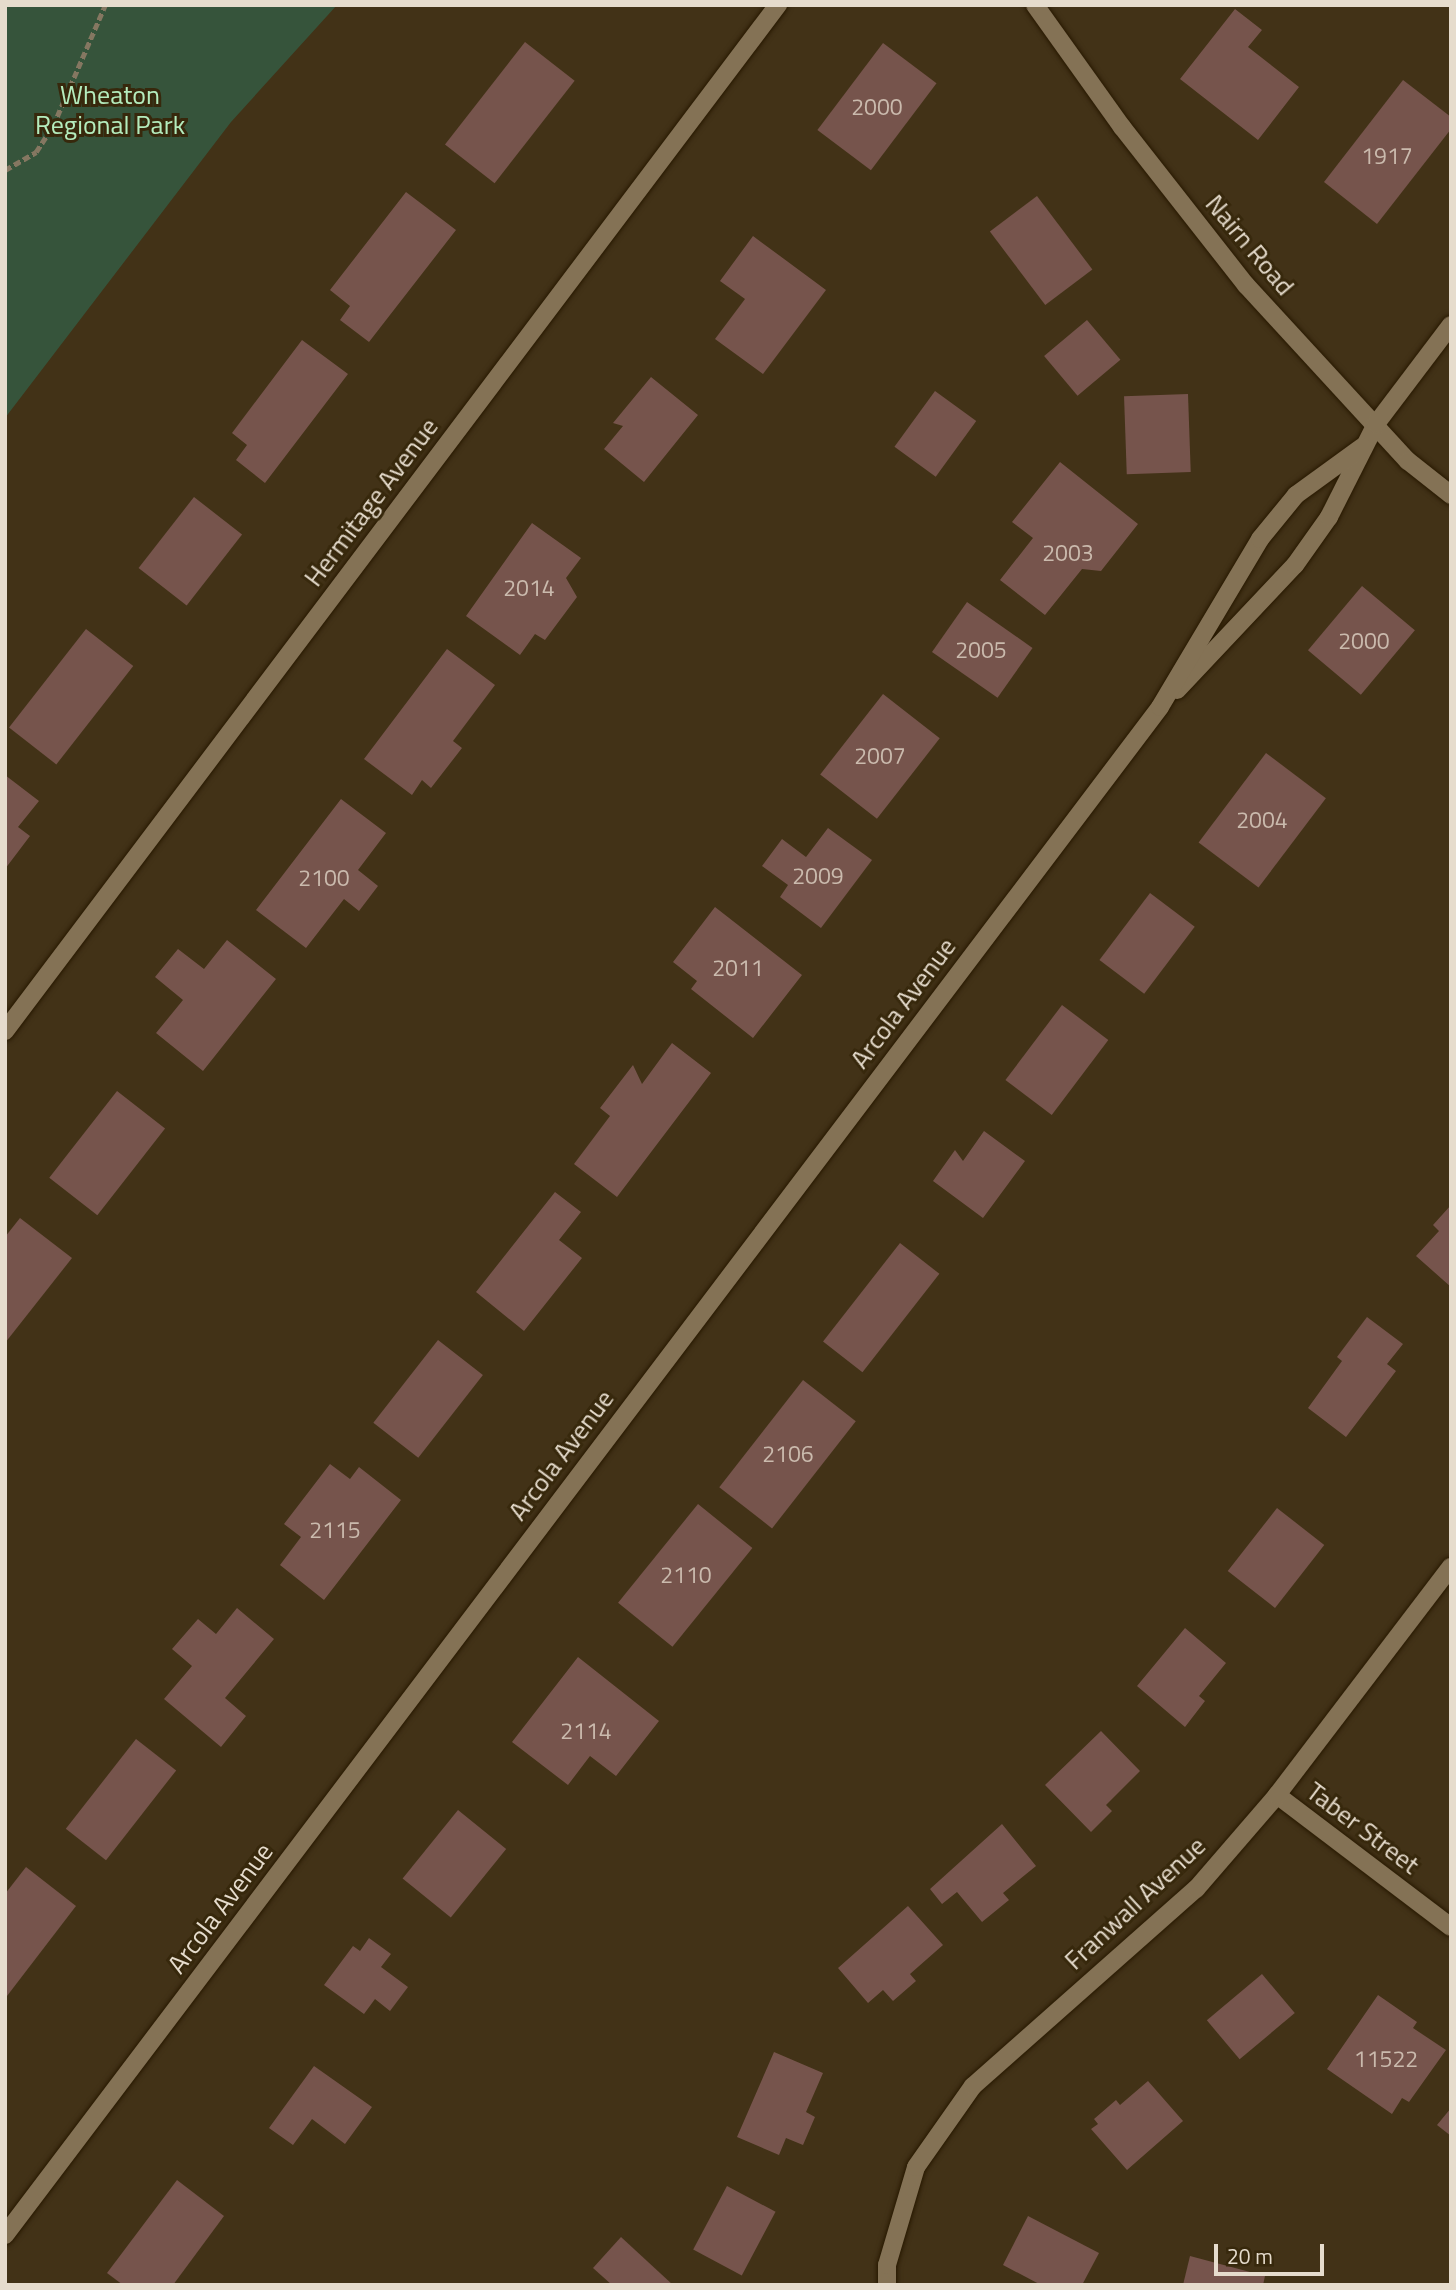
<!DOCTYPE html>
<style>
body{margin:0}
#map{position:relative;width:1456px;height:2290px;overflow:hidden;background:#423217;font-family:"Titillium Web",sans-serif}
div>[style]{position:absolute}
[style*='--x']{left:calc(var(--x)*1px);top:calc(var(--y)*1px);width:calc(var(--w)*1px);rotate:calc(var(--a)*1deg)}
.green>*{inset:0;background:#36543b}
.building>*{inset:0;background:#76544c;transform-origin:0 0}
.path>*{height:4.5px;margin-top:-2.25px;transform-origin:0;background:repeating-linear-gradient(90deg,#857761 0 7px,transparent 0 10.5px)}
.roads{filter:drop-shadow(0 0 2px #281900) drop-shadow(0 0 2px #281900)}
.minor>*{height:18px;margin:-9px;padding:0 9px;transform-origin:9px;border-radius:9px;background:#847255}
span{translate:-50% -50%;white-space:nowrap;text-align:center;line-height:1.15;-webkit-text-stroke:6px #37280c;paint-order:stroke}
.number-label{font-size:23px;color:#cabaad}
.number-label span{-webkit-text-stroke-width:0}
.park-label{font-size:26px;color:#b4ecbd}
.street-label{font-size:26px;color:#e6dccd}
.frame{position:absolute;inset:0;border:7px solid #e6dccd;pointer-events:none}
.scale{position:absolute;left:1214px;top:2244px;width:110px;height:32px;box-sizing:border-box;border:4px solid #e6dccd;border-top:0;padding-left:9px;font-size:21px;line-height:24px;white-space:nowrap;color:#e6dccd;-webkit-text-stroke:5px #37280c;paint-order:stroke}
</style>
<div id="map">
<div class="green">
<i style="clip-path:polygon(5px 5px,337px 5px,231px 122px,5px 418px)"></i>
</div>
<div class="building">
<i style="clip-path:polygon(1235px 9px,1262px 30px,1248px 47px,1299px 87px,1258px 140px,1180px 79px)"></i>
<i style="left:525px;top:42px;width:63px;height:130px;rotate:38deg"></i>
<i style="left:883px;top:43px;width:67px;height:109px;rotate:37deg"></i>
<i style="clip-path:polygon(1403px 80px,1451px 117px,1451px 129px,1377px 224px,1324px 182px)"></i>
<i style="clip-path:polygon(406px 192px,456px 230px,369px 342px,340px 320px,350px 306px,330px 290px)"></i>
<i style="left:1037px;top:196px;width:92px;height:59px;rotate:53deg"></i>
<i style="clip-path:polygon(753px 236px,826px 290px,763px 374px,715px 339px,745px 299px,720px 281px)"></i>
<i style="left:1087px;top:320px;width:52px;height:56px;rotate:50deg"></i>
<i style="clip-path:polygon(302px 340px,348px 374px,265px 483px,236px 460px,247px 445px,232px 433px)"></i>
<i style="clip-path:polygon(651px 377px,698px 415px,644px 482px,604px 449px,623px 426px,613px 423px)"></i>
<i style="left:935px;top:391px;width:51px;height:69px;rotate:36deg"></i>
<i style="left:1188px;top:394px;width:78px;height:64px;rotate:88deg"></i>
<i style="clip-path:polygon(1060px 462px,1138px 524px,1101px 571px,1082px 569px,1045px 615px,1000px 580px,1033px 538px,1012px 522px)"></i>
<i style="left:194px;top:497px;width:61px;height:90px;rotate:38deg"></i>
<i style="clip-path:polygon(532px 523px,581px 558px,566px 578px,577px 597px,545px 640px,535px 634px,520px 655px,466px 616px)"></i>
<i style="left:1362px;top:586px;width:69px;height:84px;rotate:40deg"></i>
<i style="left:967px;top:602px;width:80px;height:61px;rotate:35deg"></i>
<i style="left:86px;top:629px;width:60px;height:125px;rotate:38deg"></i>
<i style="clip-path:polygon(447px 649px,495px 685px,453px 741px,462px 748px,431px 788px,422px 780px,412px 795px,364px 759px)"></i>
<i style="left:883px;top:694px;width:72px;height:102px;rotate:38deg"></i>
<i style="left:1266px;top:753px;width:75px;height:112px;rotate:37deg"></i>
<i style="clip-path:polygon(5px 775px,39px 801px,18px 827px,30px 836px,5px 869px)"></i>
<i style="clip-path:polygon(341px 799px,386px 833px,358px 870px,378px 886px,359px 911px,344px 899px,306px 948px,256px 910px)"></i>
<i style="clip-path:polygon(828px 828px,872px 860px,821px 928px,780px 897px,788px 885px,762px 866px,782px 839px,806px 857px)"></i>
<i style="left:1150px;top:893px;width:56px;height:84px;rotate:37deg"></i>
<i style="clip-path:polygon(715px 907px,802px 975px,753px 1038px,691px 989px,697px 981px,673px 962px)"></i>
<i style="clip-path:polygon(227px 940px,276px 979px,203px 1071px,156px 1033px,183px 1000px,155px 977px,178px 949px,204px 969px)"></i>
<i style="left:1062px;top:1005px;width:58px;height:94px;rotate:37deg"></i>
<i style="clip-path:polygon(672px 1043px,711px 1073px,617px 1197px,574px 1164px,610px 1116px,600px 1108px,633px 1065px,642px 1084px)"></i>
<i style="left:117px;top:1091px;width:61px;height:110px;rotate:38deg"></i>
<i style="clip-path:polygon(984px 1131px,1025px 1161px,983px 1218px,933px 1181px,955px 1150px,963px 1161px)"></i>
<i style="clip-path:polygon(555px 1192px,581px 1212px,559px 1240px,582px 1258px,524px 1331px,476px 1292px)"></i>
<i style="clip-path:polygon(1451px 1205px,1451px 1287px,1416px 1256px,1439px 1231px,1433px 1225px)"></i>
<i style="clip-path:polygon(20px 1218px,72px 1258px,5px 1343px,5px 1237px)"></i>
<i style="left:900px;top:1243px;width:50px;height:125px;rotate:38deg"></i>
<i style="clip-path:polygon(1367px 1317px,1403px 1344px,1387px 1364px,1396px 1371px,1346px 1437px,1308px 1408px,1342px 1361px,1337px 1357px)"></i>
<i style="left:438px;top:1340px;width:57px;height:105px;rotate:38deg"></i>
<i style="left:803px;top:1380px;width:67px;height:136px;rotate:38deg"></i>
<i style="clip-path:polygon(330px 1464px,350px 1479px,359px 1467px,401px 1500px,324px 1600px,280px 1565px,301px 1537px,284px 1524px)"></i>
<i style="left:698px;top:1504px;width:70px;height:127px;rotate:39deg"></i>
<i style="left:1277px;top:1508px;width:60px;height:80px;rotate:38deg"></i>
<i style="clip-path:polygon(237px 1608px,274px 1639px,225px 1698px,246px 1716px,221px 1747px,164px 1699px,192px 1666px,172px 1649px,198px 1619px,216px 1634px)"></i>
<i style="clip-path:polygon(1185px 1628px,1226px 1663px,1199px 1696px,1205px 1701px,1185px 1727px,1137px 1686px)"></i>
<i style="clip-path:polygon(578px 1657px,659px 1721px,616px 1776px,590px 1756px,568px 1785px,512px 1742px)"></i>
<i style="clip-path:polygon(1101px 1731px,1140px 1771px,1106px 1805px,1112px 1811px,1091px 1832px,1045px 1785px)"></i>
<i style="left:136px;top:1739px;width:51px;height:114px;rotate:38deg"></i>
<i style="left:458px;top:1810px;width:62px;height:88px;rotate:39deg"></i>
<i style="clip-path:polygon(1002px 1824px,1036px 1866px,1003px 1893px,1009px 1900px,982px 1922px,957px 1892px,942px 1904px,930px 1889px)"></i>
<i style="clip-path:polygon(26px 1867px,76px 1906px,7px 1996px,5px 1894px)"></i>
<i style="clip-path:polygon(908px 1906px,943px 1945px,910px 1974px,916px 1981px,893px 2001px,883px 1990px,868px 2003px,838px 1968px)"></i>
<i style="clip-path:polygon(369px 1938px,391px 1954px,381px 1967px,408px 1987px,390px 2011px,375px 1999px,364px 2014px,324px 1985px,353px 1946px,360px 1951px)"></i>
<i style="left:1262px;top:1974px;width:51px;height:72px;rotate:50deg"></i>
<i style="clip-path:polygon(1378px 1995px,1417px 2022px,1413px 2028px,1446px 2050px,1409px 2102px,1402px 2098px,1392px 2114px,1327px 2069px)"></i>
<i style="clip-path:polygon(774px 2052px,823px 2073px,806px 2112px,815px 2117px,803px 2145px,786px 2138px,779px 2155px,737px 2137px)"></i>
<i style="clip-path:polygon(314px 2066px,372px 2107px,345px 2144px,312px 2119px,293px 2145px,269px 2128px)"></i>
<i style="clip-path:polygon(1148px 2081px,1183px 2121px,1127px 2170px,1091px 2129px,1098px 2124px,1094px 2119px,1116px 2100px,1120px 2105px)"></i>
<i style="clip-path:polygon(1451px 2108px,1451px 2136px,1437px 2125px)"></i>
<i style="clip-path:polygon(177px 2180px,224px 2216px,173px 2285px,123px 2285px,107px 2273px)"></i>
<i style="left:727px;top:2186px;width:55px;height:72px;rotate:28deg"></i>
<i style="clip-path:polygon(1028px 2216px,1099px 2253px,1082px 2285px,1041px 2285px,1003px 2265px)"></i>
<i style="clip-path:polygon(621px 2237px,673px 2285px,612px 2285px,593px 2268px)"></i>
<i style="clip-path:polygon(1190px 2256px,1265px 2276px,1263px 2285px,1183px 2285px)"></i>
</div>
<div class="path">
<i style="--x:5;--y:170;--w:36;--a:-30"></i>
<i style="--x:36;--y:152;--w:31;--a:-57"></i>
<i style="--x:53;--y:126;--w:132;--a:-66.7"></i>
</div>
<div class="roads">
<div class="minor">
<i style="--x:1035;--y:5;--w:150;--a:54.5"></i>
<i style="--x:1122;--y:127;--w:201;--a:51.9"></i>
<i style="--x:1246;--y:285;--w:239;--a:47.4"></i>
<i style="--x:1408;--y:461;--w:55;--a:38.3"></i>
<i style="--x:1177;--y:690;--w:172;--a:-46.7"></i>
<i style="--x:1295;--y:565;--w:59;--a:-54.7"></i>
<i style="--x:1329;--y:517;--w:104;--a:-63.2"></i>
<i style="--x:1376;--y:424;--w:124;--a:-52.9"></i>
<i style="--x:5;--y:1031;--w:1285;--a:-53.01"></i>
<i style="--x:1277;--y:1795;--w:218;--a:37.2"></i>
<i style="--x:5;--y:2235;--w:1915;--a:-52.91"></i>
<i style="--x:1160;--y:707;--w:196;--a:-59.2"></i>
<i style="--x:1260;--y:539;--w:57;--a:-50.7"></i>
<i style="--x:1296;--y:495;--w:82;--a:-36"></i>
<i style="--x:887;--y:2285;--w:20;--a:-90"></i>
<i style="--x:887;--y:2265;--w:102;--a:-73.5"></i>
<i style="--x:916;--y:2167;--w:99;--a:-54.9"></i>
<i style="--x:973;--y:2086;--w:298;--a:-41.5"></i>
<i style="--x:1196;--y:1889;--w:124;--a:-49.2"></i>
<i style="--x:1277;--y:1795;--w:287;--a:-52.7"></i>
</div>
</div>
<div class="number-label">
<span style="left:877px;top:107px">2000</span>
<span style="left:1387px;top:156px">1917</span>
<span style="left:1068px;top:553px">2003</span>
<span style="left:529px;top:588px">2014</span>
<span style="left:1364px;top:641px">2000</span>
<span style="left:981px;top:650px">2005</span>
<span style="left:880px;top:756px">2007</span>
<span style="left:1262px;top:820px">2004</span>
<span style="left:818px;top:876px">2009</span>
<span style="left:324px;top:878px">2100</span>
<span style="left:738px;top:968px">2011</span>
<span style="left:788px;top:1454px">2106</span>
<span style="left:335px;top:1530px">2115</span>
<span style="left:686px;top:1575px">2110</span>
<span style="left:586px;top:1731px">2114</span>
<span style="left:1386px;top:2059px">11522</span>
</div>
<div class="park-label">
<span style="left:110px;top:110px">Wheaton<br>Regional Park</span>
</div>
<div class="street-label">
<span style="left:1250px;top:245px;rotate:50deg">Nairn Road</span>
<span style="left:371px;top:502px;rotate:-53deg">Hermitage Avenue</span>
<span style="left:903px;top:1003px;rotate:-53deg">Arcola Avenue</span>
<span style="left:561px;top:1455px;rotate:-53deg">Arcola Avenue</span>
<span style="left:1363px;top:1828px;rotate:37deg">Taber Street</span>
<span style="left:1135px;top:1903px;rotate:-43deg">Franwall Avenue</span>
<span style="left:220px;top:1908px;rotate:-53deg">Arcola Avenue</span>
</div>
<div class="frame"></div>
<div class="scale">20 m</div>
</div>
